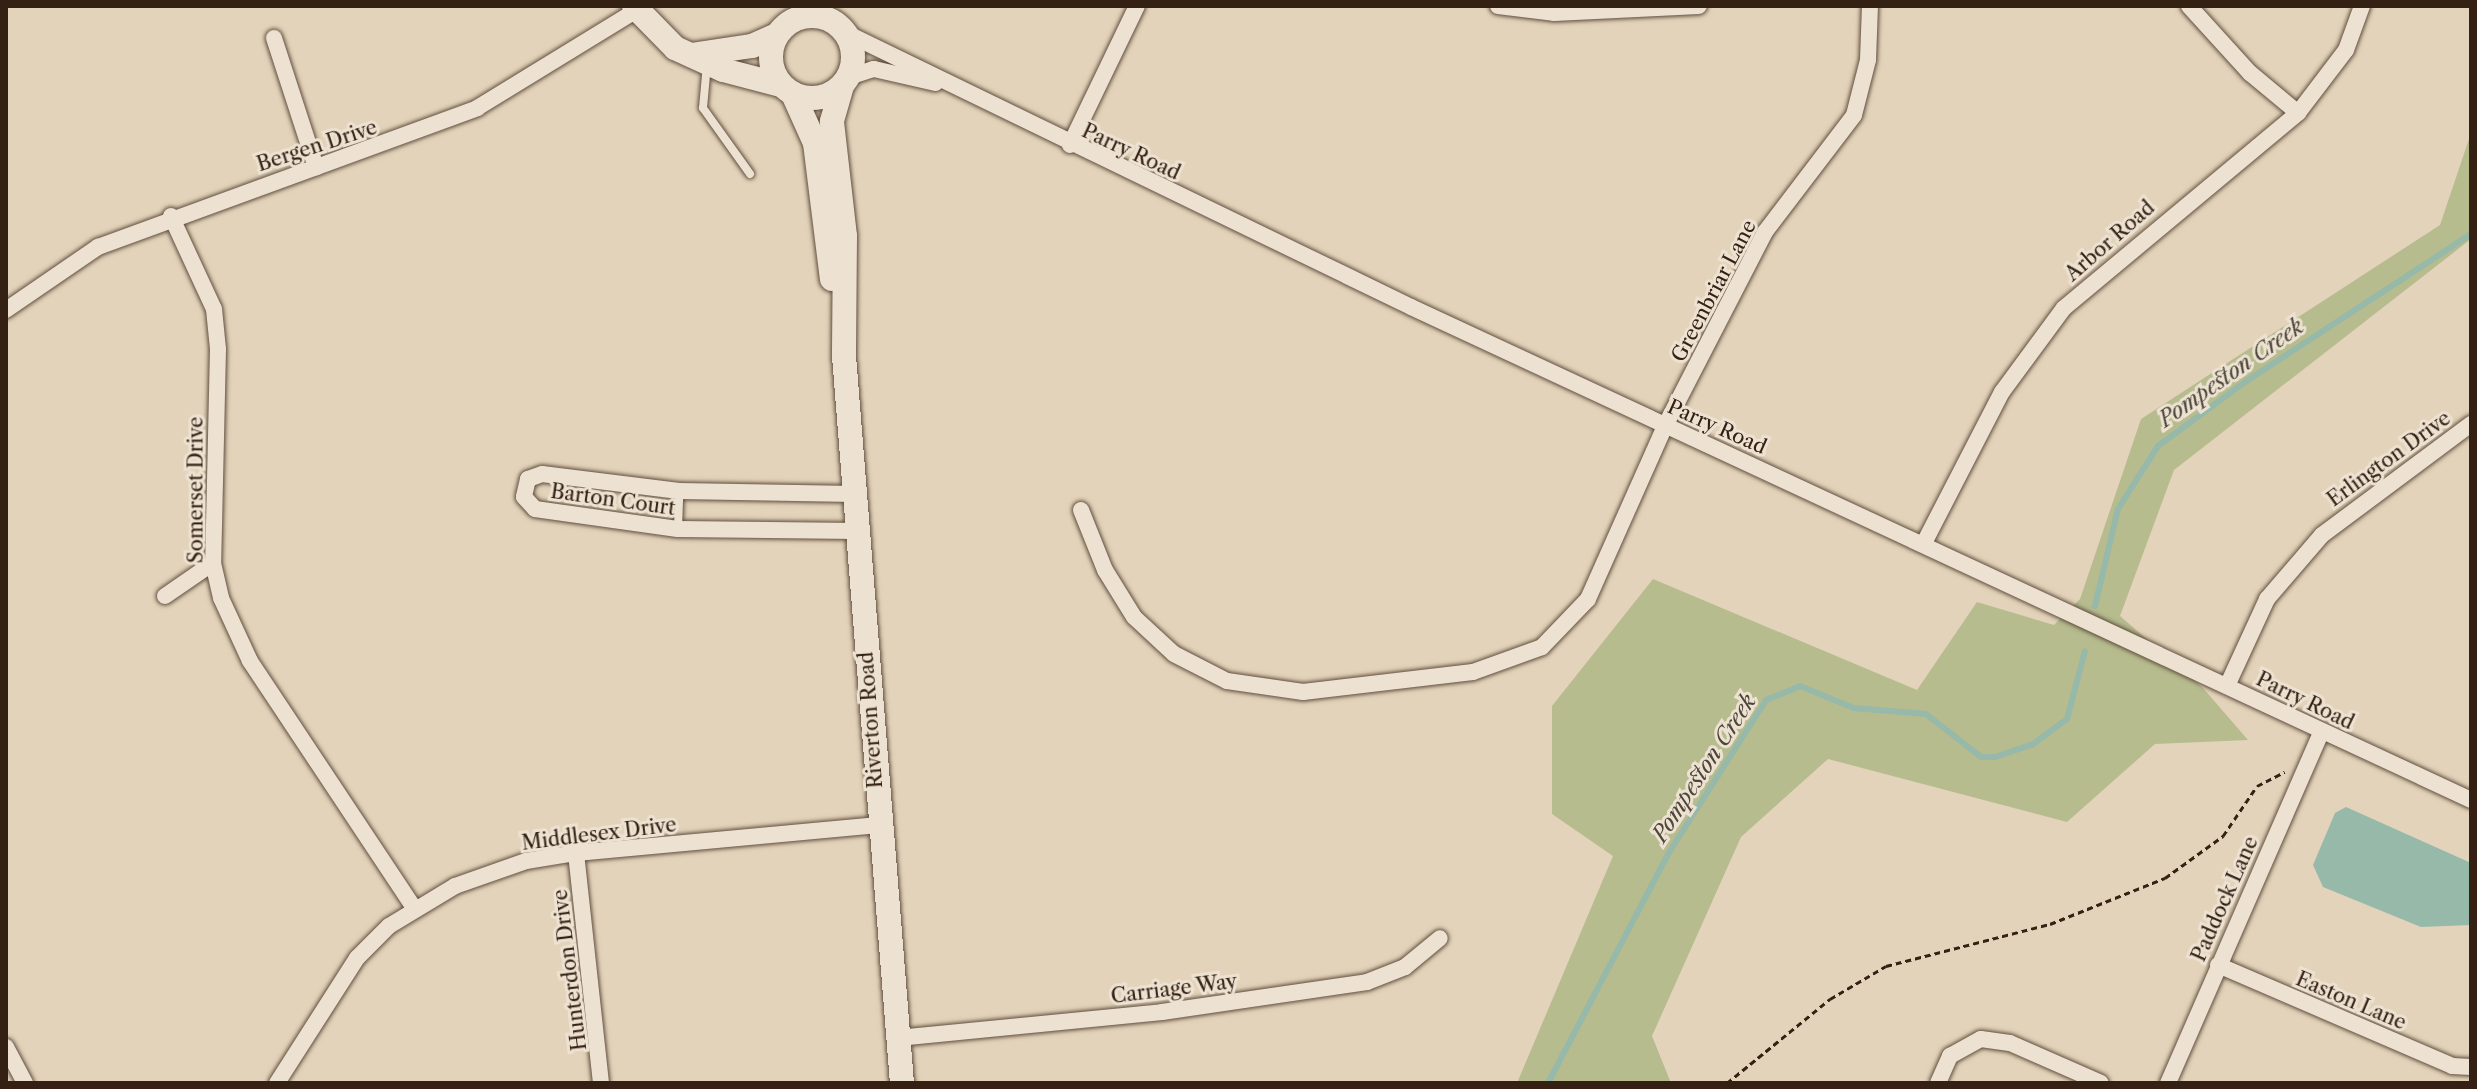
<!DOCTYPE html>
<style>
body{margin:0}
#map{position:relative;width:2477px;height:1089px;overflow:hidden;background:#e3d3ba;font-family:"Libre Caslon Text",serif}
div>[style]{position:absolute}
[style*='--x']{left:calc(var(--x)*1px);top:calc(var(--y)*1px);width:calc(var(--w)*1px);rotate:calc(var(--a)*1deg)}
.green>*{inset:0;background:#b6bc8e}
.water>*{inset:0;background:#96b9aa}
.stream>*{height:6px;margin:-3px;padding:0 3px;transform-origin:3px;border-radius:3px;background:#96b9aa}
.path>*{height:3px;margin-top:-1.5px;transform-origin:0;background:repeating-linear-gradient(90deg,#342114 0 6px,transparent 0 10px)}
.roads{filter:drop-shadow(0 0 2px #604e3e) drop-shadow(0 0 2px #604e3e)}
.lane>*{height:8px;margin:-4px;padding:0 4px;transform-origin:4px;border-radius:4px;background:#ede2d2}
.street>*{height:16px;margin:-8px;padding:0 8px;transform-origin:8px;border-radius:8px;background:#ede2d2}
.secondary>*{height:24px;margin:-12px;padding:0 12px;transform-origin:12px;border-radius:12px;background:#ede2d2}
.secondary>.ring{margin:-12px;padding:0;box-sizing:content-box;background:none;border:24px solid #ede2d2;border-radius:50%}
span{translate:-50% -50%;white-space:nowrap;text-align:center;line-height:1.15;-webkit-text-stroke:6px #ede2d2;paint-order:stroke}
.street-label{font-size:20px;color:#342114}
.water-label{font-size:22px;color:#4c473a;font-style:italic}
.frame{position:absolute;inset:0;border:8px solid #342114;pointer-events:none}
</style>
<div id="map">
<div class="green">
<i style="clip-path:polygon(2471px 133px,2471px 239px,2174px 470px,2120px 616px,2203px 688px,2248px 740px,2155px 744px,2067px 822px,1828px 759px,1741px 837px,1652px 1036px,1671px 1083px,1517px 1083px,1613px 856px,1552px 814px,1552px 706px,1653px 579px,1917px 690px,1977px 602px,2054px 625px,2080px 599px,2141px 419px,2440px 225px)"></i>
</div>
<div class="water">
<i style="clip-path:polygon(2346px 807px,2471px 863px,2471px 925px,2421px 927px,2323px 887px,2313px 865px,2335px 813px)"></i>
</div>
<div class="stream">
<i style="--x:2095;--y:606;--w:100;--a:-76.7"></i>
<i style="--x:2118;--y:509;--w:75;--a:-57.6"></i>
<i style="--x:2158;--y:446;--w:112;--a:-36.3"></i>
<i style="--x:2248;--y:380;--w:267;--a:-33.2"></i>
<i style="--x:1548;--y:1083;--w:259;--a:-62.3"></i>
<i style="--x:1668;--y:854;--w:183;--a:-57.5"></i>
<i style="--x:1766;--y:700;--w:37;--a:-22"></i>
<i style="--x:1800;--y:686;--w:58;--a:22.2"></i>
<i style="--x:1854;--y:708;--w:72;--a:4.8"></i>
<i style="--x:1926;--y:714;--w:70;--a:38"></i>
<i style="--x:1981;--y:757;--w:14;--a:0"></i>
<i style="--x:1995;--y:757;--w:40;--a:-18.9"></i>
<i style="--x:2033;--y:744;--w:42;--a:-36.3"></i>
<i style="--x:2067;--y:719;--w:70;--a:-75.2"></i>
</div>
<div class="path">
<i style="--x:1727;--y:1083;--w:133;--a:-39.2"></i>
<i style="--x:1830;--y:999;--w:65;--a:-30.5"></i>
<i style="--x:1886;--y:966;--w:169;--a:-14.4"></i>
<i style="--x:2050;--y:924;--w:124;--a:-21.8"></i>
<i style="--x:2165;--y:878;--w:72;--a:-35.9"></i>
<i style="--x:2223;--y:836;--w:60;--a:-55.8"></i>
<i style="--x:2257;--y:786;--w:31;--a:-27"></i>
</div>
<div class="roads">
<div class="lane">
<i style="--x:707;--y:64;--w:44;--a:95.2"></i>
<i style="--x:703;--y:108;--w:81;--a:54.5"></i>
<i style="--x:678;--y:529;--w:37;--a:-88"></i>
</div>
<div class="street">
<i style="--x:1498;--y:6;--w:56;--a:7.1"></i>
<i style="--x:1554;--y:13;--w:145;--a:-2.8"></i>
<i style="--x:2189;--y:6;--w:91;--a:47.7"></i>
<i style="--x:2250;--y:73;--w:62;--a:39.8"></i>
<i style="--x:844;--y:32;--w:630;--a:25.87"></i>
<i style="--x:1411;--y:307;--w:1169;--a:24.94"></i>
<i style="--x:274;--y:38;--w:136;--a:72"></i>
<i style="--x:849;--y:77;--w:26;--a:-18"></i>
<i style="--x:874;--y:69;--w:63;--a:12.9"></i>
<i style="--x:1070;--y:145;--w:154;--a:-64.3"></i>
<i style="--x:171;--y:216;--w:102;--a:65.2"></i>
<i style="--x:214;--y:309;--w:40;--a:84.3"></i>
<i style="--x:218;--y:349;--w:214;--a:91.3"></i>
<i style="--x:213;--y:563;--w:36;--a:77"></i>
<i style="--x:221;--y:598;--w:69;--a:65.3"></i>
<i style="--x:250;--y:661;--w:298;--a:56.4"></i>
<i style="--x:6;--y:310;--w:112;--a:-34.4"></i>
<i style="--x:98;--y:247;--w:404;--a:-20.1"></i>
<i style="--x:477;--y:108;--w:188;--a:-31.5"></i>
<i style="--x:855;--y:494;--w:176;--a:-179"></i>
<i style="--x:679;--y:491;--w:138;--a:-172.9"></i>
<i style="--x:542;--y:474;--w:15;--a:160"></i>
<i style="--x:528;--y:479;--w:18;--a:103"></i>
<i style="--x:524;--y:497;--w:16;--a:47"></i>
<i style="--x:535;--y:509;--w:144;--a:8"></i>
<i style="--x:678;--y:529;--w:180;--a:0.6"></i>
<i style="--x:1081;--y:510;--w:65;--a:68.2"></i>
<i style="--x:1105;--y:570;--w:55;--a:58.3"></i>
<i style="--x:1134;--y:617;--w:54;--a:42.8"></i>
<i style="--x:1174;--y:654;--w:59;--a:27"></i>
<i style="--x:1227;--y:681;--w:77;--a:8.2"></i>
<i style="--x:1303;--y:692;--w:171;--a:-6.7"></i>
<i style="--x:1473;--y:672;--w:73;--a:-19.9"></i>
<i style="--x:1542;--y:647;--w:66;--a:-46.2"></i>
<i style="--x:1588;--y:599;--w:189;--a:-66"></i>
<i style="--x:1665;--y:426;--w:218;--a:-62.7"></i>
<i style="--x:1765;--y:232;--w:147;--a:-52.7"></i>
<i style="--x:1854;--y:115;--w:57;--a:-75.7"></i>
<i style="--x:1868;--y:60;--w:54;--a:-87.9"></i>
<i style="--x:1924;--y:543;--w:170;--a:-62.7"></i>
<i style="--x:2002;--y:392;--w:104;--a:-53.6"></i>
<i style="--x:2064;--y:308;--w:305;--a:-39.8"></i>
<i style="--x:2298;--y:113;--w:79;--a:-52.7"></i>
<i style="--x:2346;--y:50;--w:47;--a:-70"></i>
<i style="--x:165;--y:596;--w:58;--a:-34.5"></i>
<i style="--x:2227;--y:686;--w:96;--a:-65.3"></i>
<i style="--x:2267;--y:599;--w:84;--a:-49.3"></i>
<i style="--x:2322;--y:535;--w:186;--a:-36.7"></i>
<i style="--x:576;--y:853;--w:231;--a:83.8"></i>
<i style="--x:2218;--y:965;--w:255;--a:23.3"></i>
<i style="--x:2452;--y:1066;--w:19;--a:3"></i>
<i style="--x:898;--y:1038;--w:265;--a:-5.6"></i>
<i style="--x:1162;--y:1012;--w:207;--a:-8.3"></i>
<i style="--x:1367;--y:982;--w:41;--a:-21.5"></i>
<i style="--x:1405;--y:967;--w:45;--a:-39.6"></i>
<i style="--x:6;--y:1047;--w:41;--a:62.2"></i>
<i style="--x:277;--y:1083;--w:148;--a:-57.4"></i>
<i style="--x:357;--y:958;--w:45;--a:-45"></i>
<i style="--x:389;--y:926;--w:77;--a:-31.2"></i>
<i style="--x:455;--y:886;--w:75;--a:-19.4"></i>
<i style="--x:526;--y:861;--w:51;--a:-9.1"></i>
<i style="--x:576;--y:853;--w:304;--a:-5.3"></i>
<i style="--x:1938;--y:1083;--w:30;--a:-66"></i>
<i style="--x:1950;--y:1056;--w:35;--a:-29"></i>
<i style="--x:1981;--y:1039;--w:29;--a:8"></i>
<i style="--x:2010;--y:1043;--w:99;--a:23.7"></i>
<i style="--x:2168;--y:1083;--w:383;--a:-66.4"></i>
</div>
<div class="secondary">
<i style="--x:634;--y:6;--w:59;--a:45.7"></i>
<i style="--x:675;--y:48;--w:53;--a:24.6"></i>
<i style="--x:723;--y:70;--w:60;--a:14.5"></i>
<i class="ring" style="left:771px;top:16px;width:58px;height:58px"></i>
<i style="--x:691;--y:55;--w:62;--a:-8.4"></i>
<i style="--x:752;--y:46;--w:27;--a:-24"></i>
<i style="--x:842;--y:86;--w:37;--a:106"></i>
<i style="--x:832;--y:122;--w:115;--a:83.5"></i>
<i style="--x:845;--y:236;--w:120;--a:90.5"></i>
<i style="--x:844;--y:356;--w:729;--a:85.44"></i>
<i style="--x:793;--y:94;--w:54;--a:65.8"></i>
<i style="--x:815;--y:143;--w:137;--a:82.9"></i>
</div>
</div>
<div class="street-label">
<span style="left:317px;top:146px;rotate:-18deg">Bergen Drive</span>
<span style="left:1131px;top:152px;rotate:25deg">Parry Road</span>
<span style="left:2110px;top:241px;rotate:-41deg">Arbor Road</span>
<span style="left:1714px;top:291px;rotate:-62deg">Greenbriar Lane</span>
<span style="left:1717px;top:427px;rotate:24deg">Parry Road</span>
<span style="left:2389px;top:459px;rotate:-36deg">Erlington Drive</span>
<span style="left:196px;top:490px;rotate:-90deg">Somerset Drive</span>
<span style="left:613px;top:500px;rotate:8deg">Barton Court</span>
<span style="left:2305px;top:701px;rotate:26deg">Parry Road</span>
<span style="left:871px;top:720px;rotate:-94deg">Riverton Road</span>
<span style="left:599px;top:834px;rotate:-7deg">Middlesex Drive</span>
<span style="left:2225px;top:899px;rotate:-66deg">Paddock Lane</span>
<span style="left:570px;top:970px;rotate:-97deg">Hunterdon Drive</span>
<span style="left:1174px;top:989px;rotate:-7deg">Carriage Way</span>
<span style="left:2351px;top:1001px;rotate:23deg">Easton Lane</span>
</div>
<div class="water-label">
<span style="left:2231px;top:373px;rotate:-35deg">Pompeston Creek</span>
<span style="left:1704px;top:768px;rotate:-57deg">Pompeston Creek</span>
</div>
<div class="frame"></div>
</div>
